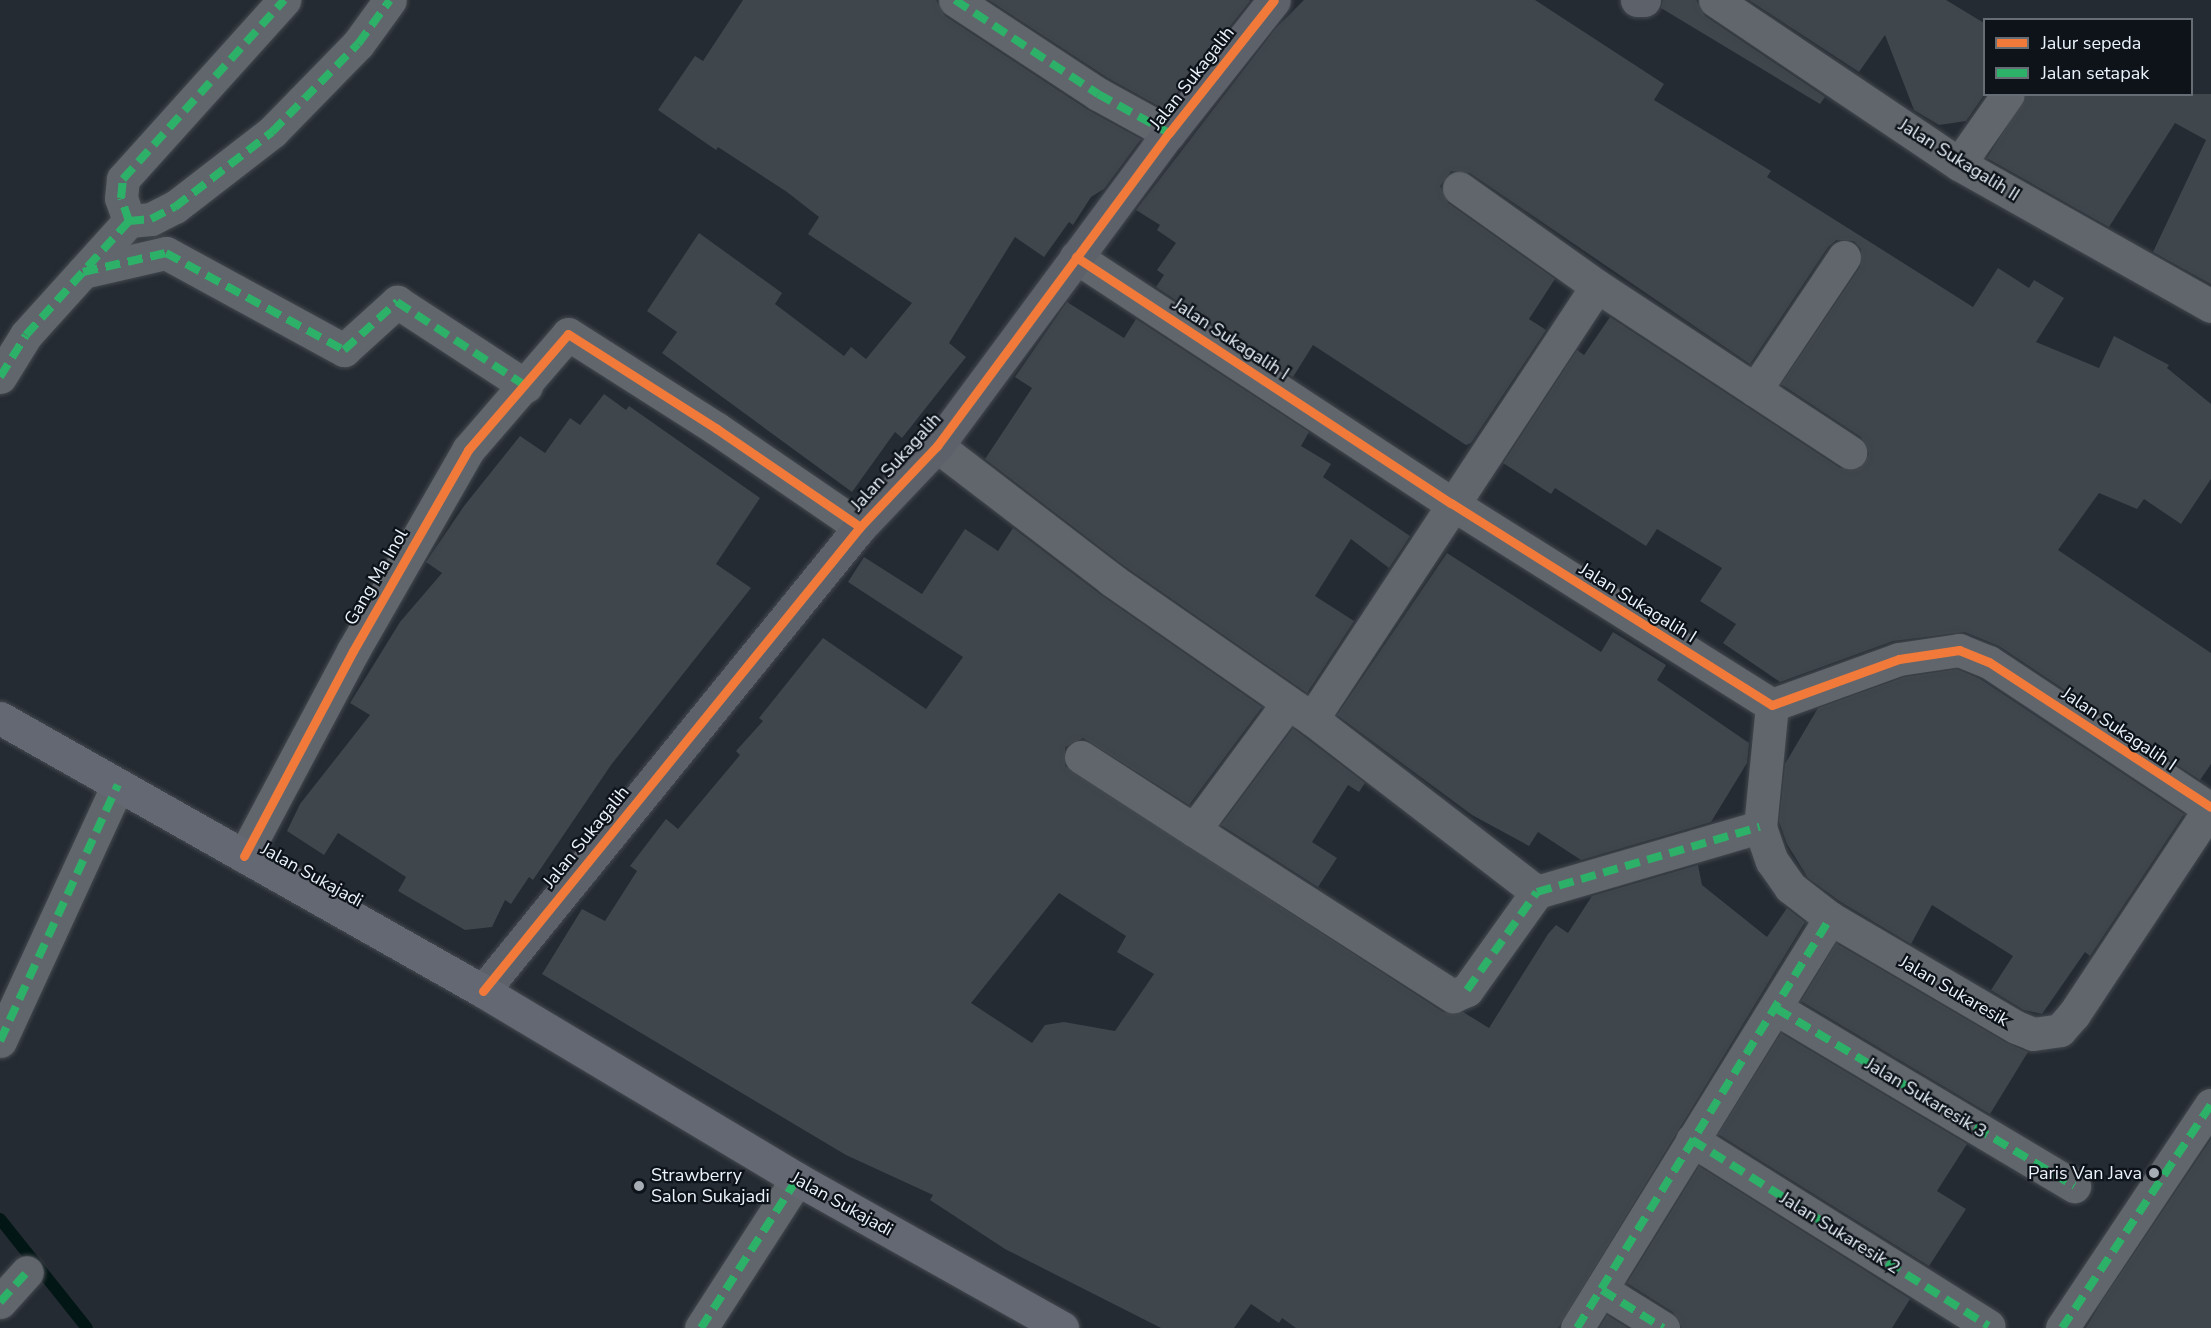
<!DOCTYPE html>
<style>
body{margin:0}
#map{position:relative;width:2211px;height:1328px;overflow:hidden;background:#252b32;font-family:"Nunito Sans",sans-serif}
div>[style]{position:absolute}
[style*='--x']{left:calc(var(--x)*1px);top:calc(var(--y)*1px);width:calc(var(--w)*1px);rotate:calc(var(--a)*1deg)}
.stream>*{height:12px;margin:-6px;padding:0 6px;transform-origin:6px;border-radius:6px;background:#031616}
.building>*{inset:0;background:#3f464c}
.roads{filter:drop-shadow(0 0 2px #43494f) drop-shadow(0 0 2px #43494f)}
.street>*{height:33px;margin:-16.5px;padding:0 16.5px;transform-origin:16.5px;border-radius:16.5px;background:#61666c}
.secondary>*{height:33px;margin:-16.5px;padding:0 16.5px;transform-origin:16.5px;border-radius:16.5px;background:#5d626a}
.primary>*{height:33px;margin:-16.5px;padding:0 16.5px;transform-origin:16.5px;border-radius:16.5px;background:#646872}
.quiet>*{height:8px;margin-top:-4px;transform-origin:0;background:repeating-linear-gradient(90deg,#2db169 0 15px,transparent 0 23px)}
.cycleway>*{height:9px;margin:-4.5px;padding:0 4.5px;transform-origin:4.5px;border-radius:4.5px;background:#f17a3a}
.dots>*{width:16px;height:16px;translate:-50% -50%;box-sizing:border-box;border:3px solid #0d1319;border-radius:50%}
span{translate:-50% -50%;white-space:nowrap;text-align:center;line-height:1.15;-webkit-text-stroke:4.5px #0d1319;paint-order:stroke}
.street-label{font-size:18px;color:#ebf3fc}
.poi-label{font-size:18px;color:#ebf3fc}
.right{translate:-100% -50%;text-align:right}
.left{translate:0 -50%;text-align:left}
.legend{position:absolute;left:1983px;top:18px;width:210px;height:78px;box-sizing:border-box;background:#0d1319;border:2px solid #666d74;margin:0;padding:8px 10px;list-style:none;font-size:18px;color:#ebf3fc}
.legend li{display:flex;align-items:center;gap:12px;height:30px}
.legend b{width:30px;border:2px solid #666d74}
</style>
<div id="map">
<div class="stream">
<i style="--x:0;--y:1219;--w:139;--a:51.4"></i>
</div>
<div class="building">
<i style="clip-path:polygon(743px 0,936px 0,945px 16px,1088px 110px,1141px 139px,1104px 189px,1091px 197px,1073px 225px,1069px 222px,1044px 257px,1015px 237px,949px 343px,966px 357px,902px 438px,895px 432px,852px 492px,662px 353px,677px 332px,647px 311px,699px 233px,782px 293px,775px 304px,844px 356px,851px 347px,866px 359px,912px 303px,808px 234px,819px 217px,787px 192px,718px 147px,716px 150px,658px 110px,695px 56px,703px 61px)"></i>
<i style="clip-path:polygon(989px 0,1249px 0,1250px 1px,1164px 109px,1108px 78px)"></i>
<i style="clip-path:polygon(1304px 0,1535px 0,1664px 84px,1654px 100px,1771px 171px,1767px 177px,1973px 307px,1998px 268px,2029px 288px,2034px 280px,2064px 298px,2036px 342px,2099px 368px,2114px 336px,2169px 365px,2167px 368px,2211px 404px,2211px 479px,2181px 524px,2144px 499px,2137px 509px,2099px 493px,2058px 550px,2211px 653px,2211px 764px,2200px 780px,1999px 646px,1965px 632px,1893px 641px,1780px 682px,1723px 643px,1736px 624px,1700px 601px,1722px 568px,1657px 529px,1646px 546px,1555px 488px,1551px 494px,1503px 463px,1577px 350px,1584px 355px,1610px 317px,1840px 468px,1859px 468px,1869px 454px,1861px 437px,1781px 384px,1860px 267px,1861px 249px,1854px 241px,1836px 240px,1828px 247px,1750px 364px,1470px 173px,1451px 171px,1440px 186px,1448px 203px,1555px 279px,1529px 319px,1546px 330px,1471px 443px,1466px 445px,1313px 345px,1293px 377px,1156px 287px,1164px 275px,1157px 270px,1176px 243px,1157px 230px,1160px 225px,1136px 210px,1276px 28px)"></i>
<i style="clip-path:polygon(1663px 0,1696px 0,1705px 16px,1825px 97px,1820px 104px,1661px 8px)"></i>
<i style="clip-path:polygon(1749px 0,1946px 0,1984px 23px,1984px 95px,1966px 121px,1939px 125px,1914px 110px,1885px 35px,1859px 72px)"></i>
<i style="clip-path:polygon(2027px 94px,2211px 94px,2211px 284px,2153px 252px,2206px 140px,2175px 123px,2109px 227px,1987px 158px)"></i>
<i style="clip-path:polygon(1067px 302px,1124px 338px,1136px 319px,1309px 432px,1301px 446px,1331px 464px,1323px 477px,1410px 536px,1389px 568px,1351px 539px,1315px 596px,1354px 621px,1307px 693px,1123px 565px,985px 459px,1032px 388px,1015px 377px)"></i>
<i style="clip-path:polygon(604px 394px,626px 410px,629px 406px,760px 498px,716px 564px,751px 588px,611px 765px,533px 880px,529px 877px,511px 904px,505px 900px,492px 927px,465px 930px,398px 891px,406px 877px,338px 833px,324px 855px,287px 831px,300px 804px,370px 715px,350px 703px,400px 622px,442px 573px,426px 562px,464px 506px,520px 436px,545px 453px,570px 418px,580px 425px)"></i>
<i style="clip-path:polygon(evenodd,1013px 528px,1101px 595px,1262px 707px,1189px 805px,1083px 738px,1065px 747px,1065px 766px,1443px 1012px,1463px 1012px,1489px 1028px,1548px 934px,1556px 925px,1568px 933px,1592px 896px,1698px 865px,1702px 885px,1767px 937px,1787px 908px,1805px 922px,1558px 1328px,1296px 1328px,1282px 1318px,1279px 1323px,1251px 1304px,1234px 1328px,1161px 1328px,1005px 1249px,930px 1200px,933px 1195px,846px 1155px,542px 974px,582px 909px,605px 921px,637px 871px,630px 866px,666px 819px,678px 829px,740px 755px,736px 751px,763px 721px,759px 718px,823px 638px,926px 709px,963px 657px,848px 582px,864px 557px,922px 594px,965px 529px,998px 551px,1013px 528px,1059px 893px,1126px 936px,1117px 952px,1154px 974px,1115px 1031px,1064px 1022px,1045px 1025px,1032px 1043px,971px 1003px,1059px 893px)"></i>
<i style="clip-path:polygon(1447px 553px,1601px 652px,1613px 632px,1666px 665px,1657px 680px,1749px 743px,1747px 763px,1711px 822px,1581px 860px,1538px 832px,1529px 846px,1472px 815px,1337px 715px)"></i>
<i style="clip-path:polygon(1957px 669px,1980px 679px,2184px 814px,2090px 956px,2085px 952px,2042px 1014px,2024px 1010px,1991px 990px,2013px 956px,1932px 905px,1911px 944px,1841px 902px,1808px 878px,1787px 844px,1779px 821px,1785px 764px,1818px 708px,1904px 677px)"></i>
<i style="clip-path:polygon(1293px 728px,1365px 783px,1359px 792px,1348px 785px,1312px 842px,1337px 858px,1318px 887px,1221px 825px)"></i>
<i style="clip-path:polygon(1836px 943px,2007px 1043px,2028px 1052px,1990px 1114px,1801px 1001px)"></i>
<i style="clip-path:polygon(1781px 1033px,1967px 1144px,1937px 1191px,1966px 1209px,1929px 1266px,1718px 1134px)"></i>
<i style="clip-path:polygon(2211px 1139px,2211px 1328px,2086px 1328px,2102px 1301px)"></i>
<i style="clip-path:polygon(1699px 1166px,1910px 1299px,1892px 1328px,1682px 1328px,1673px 1312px,1627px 1283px)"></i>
<i style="clip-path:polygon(1607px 1315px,1628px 1328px,1599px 1328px)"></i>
</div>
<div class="roads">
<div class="street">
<i style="--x:955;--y:0;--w:171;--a:33.3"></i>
<i style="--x:1098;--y:94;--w:81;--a:28.8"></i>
<i style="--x:1715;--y:0;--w:294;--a:33.9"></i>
<i style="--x:1959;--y:164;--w:289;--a:29.4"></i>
<i style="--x:1959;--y:164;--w:85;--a:-55"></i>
<i style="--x:1459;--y:188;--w:169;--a:35.4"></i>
<i style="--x:1597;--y:286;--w:303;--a:33.3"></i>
<i style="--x:129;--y:221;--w:22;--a:-5"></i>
<i style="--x:151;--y:219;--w:27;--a:-27"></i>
<i style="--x:175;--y:207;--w:123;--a:-37.7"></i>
<i style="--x:272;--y:132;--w:123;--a:-45.7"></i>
<i style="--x:358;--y:44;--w:54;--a:-54"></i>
<i style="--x:1076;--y:257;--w:448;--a:33.3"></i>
<i style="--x:1451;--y:503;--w:379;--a:32.2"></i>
<i style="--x:1772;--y:705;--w:135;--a:-19.9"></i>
<i style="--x:1899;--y:659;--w:61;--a:-8.5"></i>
<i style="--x:1959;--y:650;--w:32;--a:22"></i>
<i style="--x:1989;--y:662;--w:265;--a:33.6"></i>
<i style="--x:83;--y:272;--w:85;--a:-12.9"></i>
<i style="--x:166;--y:253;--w:203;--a:28.6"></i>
<i style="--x:344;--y:350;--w:72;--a:-42.2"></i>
<i style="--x:397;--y:302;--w:154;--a:33.1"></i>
<i style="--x:0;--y:377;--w:49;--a:-58.2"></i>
<i style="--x:26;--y:335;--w:154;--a:-47.9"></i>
<i style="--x:129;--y:221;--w:24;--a:-109"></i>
<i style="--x:121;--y:198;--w:19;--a:-84"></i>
<i style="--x:123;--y:179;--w:241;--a:-48"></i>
<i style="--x:1755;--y:390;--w:160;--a:-56.2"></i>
<i style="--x:937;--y:446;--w:220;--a:37.4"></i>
<i style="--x:1112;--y:580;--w:244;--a:34.8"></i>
<i style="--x:1312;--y:719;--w:284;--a:37.6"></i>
<i style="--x:1772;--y:705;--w:123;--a:95.6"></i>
<i style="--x:1760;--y:827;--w:36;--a:71"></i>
<i style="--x:1772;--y:861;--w:32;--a:55"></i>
<i style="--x:1790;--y:887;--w:51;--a:37.8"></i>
<i style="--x:1830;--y:918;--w:216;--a:30.4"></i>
<i style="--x:2016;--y:1027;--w:18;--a:22"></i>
<i style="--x:2033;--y:1034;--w:27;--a:-8"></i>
<i style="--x:2060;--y:1030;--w:21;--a:-49"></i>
<i style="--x:2074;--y:1014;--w:248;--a:-56.5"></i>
<i style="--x:1312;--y:719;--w:518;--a:-56.65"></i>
<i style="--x:1081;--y:757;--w:135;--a:32.9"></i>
<i style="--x:1194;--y:830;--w:158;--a:-53.5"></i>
<i style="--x:1194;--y:830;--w:308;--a:32.7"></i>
<i style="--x:1453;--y:996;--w:15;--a:-23"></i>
<i style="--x:1467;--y:990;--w:120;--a:-54.5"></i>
<i style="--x:1537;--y:892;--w:232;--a:-16.3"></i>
<i style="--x:244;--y:856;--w:232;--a:-62"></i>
<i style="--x:353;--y:651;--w:232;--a:-60.2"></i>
<i style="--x:468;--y:450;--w:153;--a:-49.2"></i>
<i style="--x:568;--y:334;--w:177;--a:32.5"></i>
<i style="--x:717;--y:429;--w:173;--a:34.4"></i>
<i style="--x:1777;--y:1009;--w:346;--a:30.8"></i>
<i style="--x:0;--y:1041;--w:282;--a:-65.3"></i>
<i style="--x:1692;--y:1140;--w:350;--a:32.1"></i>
<i style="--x:1602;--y:1290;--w:72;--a:31.9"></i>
<i style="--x:0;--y:1302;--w:40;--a:-48"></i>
<i style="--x:701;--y:1328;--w:177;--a:-57.2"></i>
<i style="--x:1577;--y:1328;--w:482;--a:-58.3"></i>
<i style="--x:2062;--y:1328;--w:268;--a:-56.3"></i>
</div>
<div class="secondary">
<i style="--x:1637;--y:0;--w:7;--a:0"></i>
<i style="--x:483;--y:991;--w:598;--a:-50.91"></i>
<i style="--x:860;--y:527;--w:112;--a:-46.5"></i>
<i style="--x:937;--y:446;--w:390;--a:-53.5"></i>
<i style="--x:1169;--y:133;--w:169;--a:-51.7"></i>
</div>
<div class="primary">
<i style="--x:0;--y:718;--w:555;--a:29.48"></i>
<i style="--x:483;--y:991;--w:366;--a:30.9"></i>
<i style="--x:797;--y:1179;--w:304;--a:29.3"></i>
</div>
</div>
<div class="quiet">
<i style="--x:955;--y:0;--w:171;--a:33.3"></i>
<i style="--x:1098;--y:94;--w:81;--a:28.8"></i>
<i style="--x:129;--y:221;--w:22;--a:-5"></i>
<i style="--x:151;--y:219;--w:27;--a:-27"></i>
<i style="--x:175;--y:207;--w:123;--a:-37.7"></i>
<i style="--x:272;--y:132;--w:123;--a:-45.7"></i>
<i style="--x:358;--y:44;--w:54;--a:-54"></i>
<i style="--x:83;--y:272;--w:85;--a:-12.9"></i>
<i style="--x:166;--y:253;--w:203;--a:28.6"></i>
<i style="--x:344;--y:350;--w:72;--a:-42.2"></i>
<i style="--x:397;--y:302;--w:154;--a:33.1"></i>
<i style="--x:0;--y:377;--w:49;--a:-58.2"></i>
<i style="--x:26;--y:335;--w:154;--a:-47.9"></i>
<i style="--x:129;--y:221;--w:24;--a:-109"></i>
<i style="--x:121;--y:198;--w:19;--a:-84"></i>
<i style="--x:123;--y:179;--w:241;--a:-48"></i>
<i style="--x:1467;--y:990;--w:120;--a:-54.5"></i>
<i style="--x:1537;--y:892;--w:232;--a:-16.3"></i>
<i style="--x:1777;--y:1009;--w:346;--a:30.8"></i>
<i style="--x:0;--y:1041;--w:282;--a:-65.3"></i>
<i style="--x:1692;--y:1140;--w:350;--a:32.1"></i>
<i style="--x:1602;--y:1290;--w:72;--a:31.9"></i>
<i style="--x:0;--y:1302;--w:40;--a:-48"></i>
<i style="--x:701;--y:1328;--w:177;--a:-57.2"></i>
<i style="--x:1577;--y:1328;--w:482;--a:-58.3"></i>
<i style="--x:2062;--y:1328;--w:268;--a:-56.3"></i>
</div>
<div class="cycleway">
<i style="--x:1076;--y:257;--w:448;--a:33.3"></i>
<i style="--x:1451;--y:503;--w:379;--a:32.2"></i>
<i style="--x:1772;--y:705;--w:135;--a:-19.9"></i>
<i style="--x:1899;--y:659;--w:61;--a:-8.5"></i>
<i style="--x:1959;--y:650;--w:32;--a:22"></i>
<i style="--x:1989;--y:662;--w:265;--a:33.2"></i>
<i style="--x:244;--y:856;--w:232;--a:-62"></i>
<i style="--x:353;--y:651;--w:232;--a:-60.2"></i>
<i style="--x:468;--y:450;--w:153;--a:-49.2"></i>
<i style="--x:568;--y:334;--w:177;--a:32.5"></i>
<i style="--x:717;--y:429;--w:173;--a:34.4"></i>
<i style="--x:483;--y:991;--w:598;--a:-50.91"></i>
<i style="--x:860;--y:527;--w:112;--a:-46.5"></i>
<i style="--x:937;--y:446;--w:390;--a:-53.5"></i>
<i style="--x:1169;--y:133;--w:169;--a:-51.7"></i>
</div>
<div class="dots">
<i style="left:2154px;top:1173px;background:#a6adb5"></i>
<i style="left:639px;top:1186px;background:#a6adb5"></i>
</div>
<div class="street-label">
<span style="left:1192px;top:78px;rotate:-52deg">Jalan Sukagalih</span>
<span style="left:1959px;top:160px;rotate:32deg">Jalan Sukagalih II</span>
<span style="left:1231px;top:339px;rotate:33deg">Jalan Sukagalih I</span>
<span style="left:896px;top:462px;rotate:-48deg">Jalan Sukagalih</span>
<span style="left:376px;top:577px;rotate:-60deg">Gang Ma Inol</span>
<span style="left:1638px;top:603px;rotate:32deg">Jalan Sukagalih I</span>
<span style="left:2119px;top:729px;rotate:34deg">Jalan Sukagalih I</span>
<span style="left:586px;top:837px;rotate:-51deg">Jalan Sukagalih</span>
<span style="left:312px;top:875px;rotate:29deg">Jalan Sukajadi</span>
<span style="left:1954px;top:991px;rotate:30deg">Jalan Sukaresik</span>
<span style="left:1926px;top:1098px;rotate:31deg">Jalan Sukaresik 3</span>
<span style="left:842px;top:1204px;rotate:29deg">Jalan Sukajadi</span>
<span style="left:1840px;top:1233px;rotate:32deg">Jalan Sukaresik 2</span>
</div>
<div class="poi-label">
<span class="right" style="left:2142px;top:1173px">Paris Van Java</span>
<span class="left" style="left:651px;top:1186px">Strawberry<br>Salon Sukajadi</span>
</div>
<ul class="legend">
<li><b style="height:8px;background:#f17a3a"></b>Jalur sepeda</li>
<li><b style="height:8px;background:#2db169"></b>Jalan setapak</li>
</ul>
</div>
